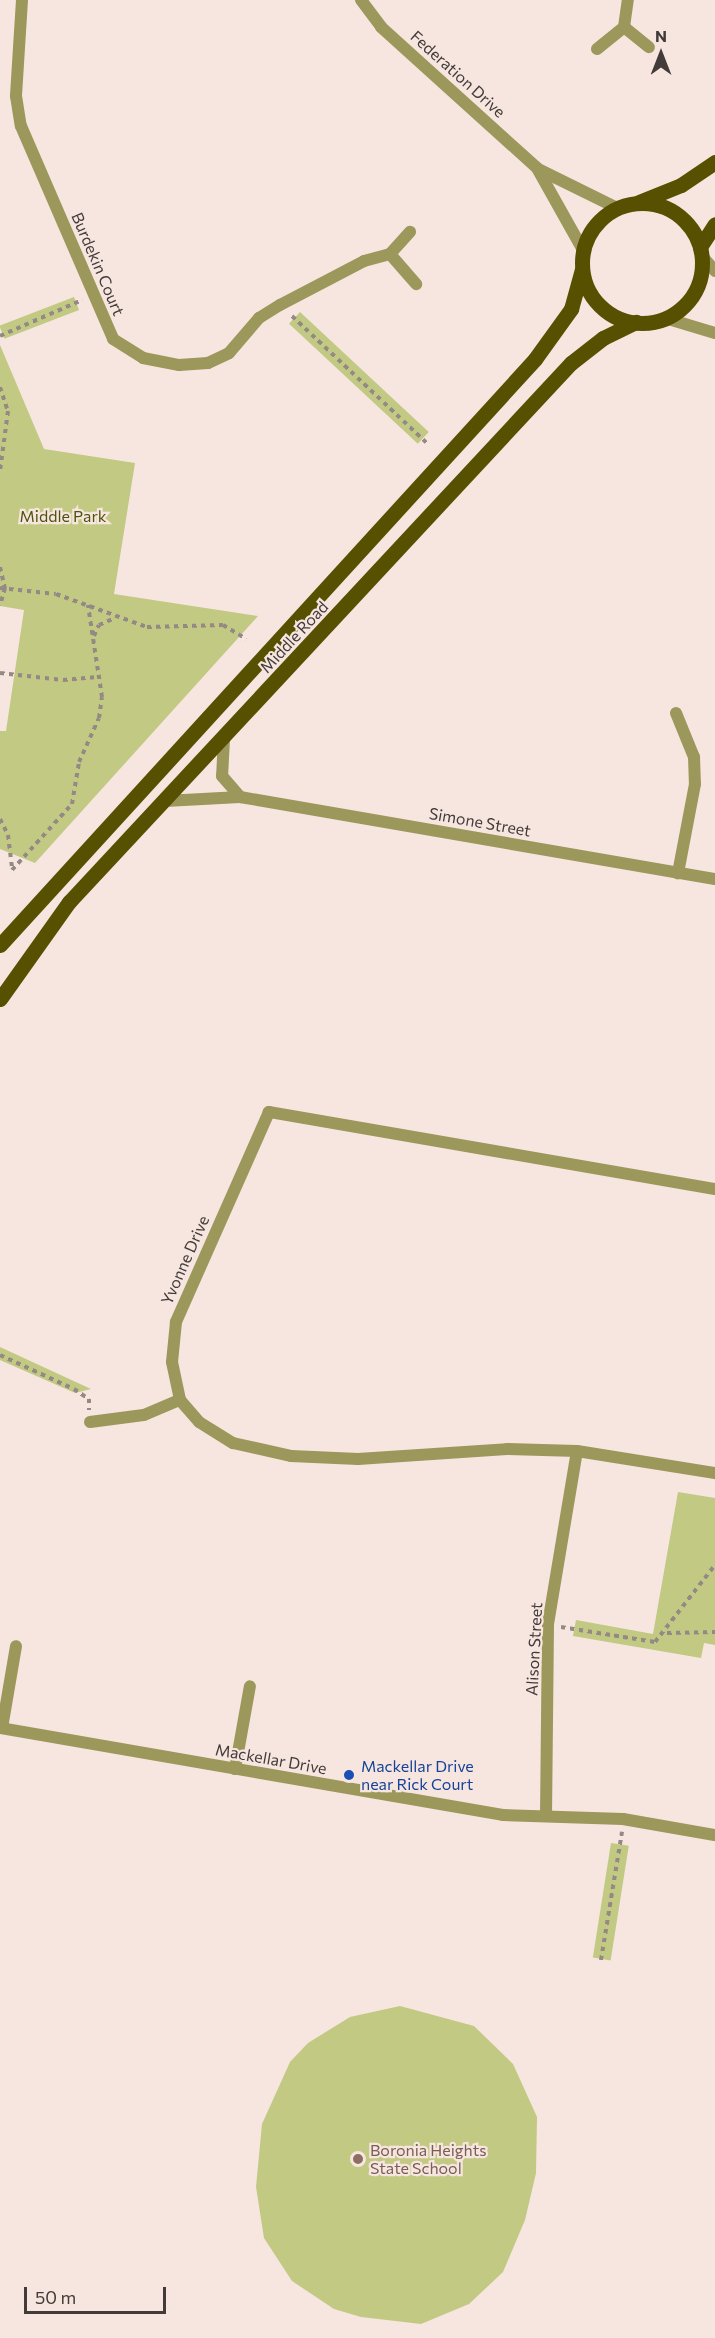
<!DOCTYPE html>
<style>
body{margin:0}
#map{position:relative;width:715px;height:2338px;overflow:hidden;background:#f6e6df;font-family:Commissioner,sans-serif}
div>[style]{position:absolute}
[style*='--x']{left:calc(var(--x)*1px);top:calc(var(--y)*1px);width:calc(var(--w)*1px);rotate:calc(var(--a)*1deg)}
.green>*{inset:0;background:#c2c982;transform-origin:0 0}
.path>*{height:4px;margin-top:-2px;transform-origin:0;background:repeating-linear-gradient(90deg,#948984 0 4.5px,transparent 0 9px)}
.minor>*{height:12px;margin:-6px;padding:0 6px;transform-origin:6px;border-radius:6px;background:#9c975b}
.tertiary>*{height:12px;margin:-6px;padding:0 6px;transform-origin:6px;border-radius:6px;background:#9c975b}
.primary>*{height:15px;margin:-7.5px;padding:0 7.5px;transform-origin:7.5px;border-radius:7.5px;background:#575000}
.primary>.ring{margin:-7.5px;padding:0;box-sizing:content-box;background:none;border:15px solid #575000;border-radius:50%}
.dots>*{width:16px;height:16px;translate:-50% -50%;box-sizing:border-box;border:3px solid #f6e6df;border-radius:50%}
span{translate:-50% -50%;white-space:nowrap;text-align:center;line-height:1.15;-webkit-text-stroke:4.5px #f6e6df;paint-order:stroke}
.street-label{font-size:16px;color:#423b39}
.park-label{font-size:16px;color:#4e530b}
.transit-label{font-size:16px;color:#164399}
.left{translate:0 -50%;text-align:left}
.education-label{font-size:16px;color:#785e54}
.north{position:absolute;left:631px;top:24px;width:60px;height:60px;-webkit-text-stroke:4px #f6e6df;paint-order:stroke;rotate:0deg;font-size:16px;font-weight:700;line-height:24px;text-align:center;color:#423b39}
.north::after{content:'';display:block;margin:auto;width:21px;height:27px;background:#423b39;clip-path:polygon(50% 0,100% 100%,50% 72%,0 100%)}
.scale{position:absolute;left:24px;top:2287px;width:142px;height:27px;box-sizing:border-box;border:3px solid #423b39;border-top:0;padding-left:8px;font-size:18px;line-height:21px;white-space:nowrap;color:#423b39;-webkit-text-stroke:4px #f6e6df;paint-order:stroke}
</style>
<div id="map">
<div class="green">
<i style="left:74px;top:297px;width:14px;height:80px;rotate:69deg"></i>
<i style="left:300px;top:312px;width:176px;height:16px;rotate:43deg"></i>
<i style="clip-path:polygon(0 345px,44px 449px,135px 463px,114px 594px,258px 616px,35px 863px,0 849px,0 731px,6px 731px,24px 610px,0 606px)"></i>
<i style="clip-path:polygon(0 1347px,91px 1389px,75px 1393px,0 1360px)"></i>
<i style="clip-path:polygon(678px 1492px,715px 1498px,715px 1645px,704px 1643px,701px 1658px,573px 1636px,576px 1620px,653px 1634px)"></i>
<i style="left:611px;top:1843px;width:18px;height:116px;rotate:9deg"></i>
<i style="clip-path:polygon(400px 2006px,474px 2026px,513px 2064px,537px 2117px,536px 2173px,525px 2220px,503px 2272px,469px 2304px,421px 2324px,361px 2317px,334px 2309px,292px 2281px,264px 2238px,256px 2187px,262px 2124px,290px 2062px,308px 2043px,350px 2017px)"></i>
</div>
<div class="path">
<i style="--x:292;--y:316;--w:185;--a:43.3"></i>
<i style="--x:0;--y:336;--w:90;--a:-23.7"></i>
<i style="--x:0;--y:387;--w:25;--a:72"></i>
<i style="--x:8;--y:411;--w:61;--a:97.6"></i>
<i style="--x:0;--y:567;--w:22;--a:77"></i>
<i style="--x:5;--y:588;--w:18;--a:106"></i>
<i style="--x:0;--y:588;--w:56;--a:6.1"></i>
<i style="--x:56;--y:594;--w:97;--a:19.9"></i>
<i style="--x:147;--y:627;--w:76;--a:-1.5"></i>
<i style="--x:223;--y:625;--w:27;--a:31"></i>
<i style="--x:94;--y:636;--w:12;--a:-66"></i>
<i style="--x:99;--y:625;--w:17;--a:-24"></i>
<i style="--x:0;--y:673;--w:63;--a:6.3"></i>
<i style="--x:63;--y:680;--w:37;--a:-5"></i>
<i style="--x:0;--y:819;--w:18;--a:63"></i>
<i style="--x:8;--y:835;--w:35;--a:83"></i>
<i style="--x:12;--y:870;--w:89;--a:-47.7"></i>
<i style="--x:72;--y:804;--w:43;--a:-80.5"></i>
<i style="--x:79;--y:762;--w:48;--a:-65.6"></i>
<i style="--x:99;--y:718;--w:21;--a:-82"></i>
<i style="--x:102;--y:697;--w:93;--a:-98.7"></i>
<i style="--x:0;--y:1355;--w:81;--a:24.7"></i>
<i style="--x:74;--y:1389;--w:18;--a:34"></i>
<i style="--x:89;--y:1399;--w:11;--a:90"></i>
<i style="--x:561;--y:1627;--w:95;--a:9.1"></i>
<i style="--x:655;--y:1642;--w:98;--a:-52.1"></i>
<i style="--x:667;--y:1633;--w:48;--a:-1.2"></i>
<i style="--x:601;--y:1960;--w:130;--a:-80.7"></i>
</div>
<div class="minor">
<i style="--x:22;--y:0;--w:96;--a:93.6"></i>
<i style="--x:16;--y:96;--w:30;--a:81"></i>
<i style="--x:21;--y:126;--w:232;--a:66.6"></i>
<i style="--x:113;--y:339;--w:36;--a:32"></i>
<i style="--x:143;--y:358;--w:37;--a:11"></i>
<i style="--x:179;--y:365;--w:29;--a:-4"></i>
<i style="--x:208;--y:363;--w:23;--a:-25"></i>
<i style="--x:229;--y:353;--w:46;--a:-49.4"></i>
<i style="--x:259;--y:318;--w:25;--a:-32"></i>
<i style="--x:280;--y:305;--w:95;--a:-27.6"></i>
<i style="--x:364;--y:261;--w:27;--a:-15"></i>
<i style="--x:390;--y:254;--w:30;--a:-48"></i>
<i style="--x:361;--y:0;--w:34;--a:53"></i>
<i style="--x:381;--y:27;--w:210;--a:42.1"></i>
<i style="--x:537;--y:168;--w:94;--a:60.7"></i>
<i style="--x:624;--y:27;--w:27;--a:-82"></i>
<i style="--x:597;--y:49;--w:35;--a:-39"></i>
<i style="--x:624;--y:27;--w:32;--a:39"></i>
<i style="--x:538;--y:169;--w:88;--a:26.3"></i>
<i style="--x:390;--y:254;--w:40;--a:49"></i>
<i style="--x:676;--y:713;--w:48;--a:67.8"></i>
<i style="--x:694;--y:757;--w:27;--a:88"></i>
<i style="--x:695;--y:784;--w:91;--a:100.8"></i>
<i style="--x:224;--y:739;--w:37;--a:93"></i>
<i style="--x:222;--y:776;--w:28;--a:49"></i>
<i style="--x:165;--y:801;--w:75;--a:-3.1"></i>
<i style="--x:240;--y:797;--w:482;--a:9.8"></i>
<i style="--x:715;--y:1189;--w:453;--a:-170.2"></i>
<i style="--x:269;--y:1112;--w:230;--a:113.9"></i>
<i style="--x:176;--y:1322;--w:40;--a:95.7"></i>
<i style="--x:172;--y:1362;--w:39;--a:78"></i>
<i style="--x:180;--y:1400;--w:29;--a:49"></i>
<i style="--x:199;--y:1422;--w:40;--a:32"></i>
<i style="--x:233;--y:1443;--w:59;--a:12.6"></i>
<i style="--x:291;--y:1456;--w:67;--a:2.6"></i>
<i style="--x:358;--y:1459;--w:149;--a:-3.8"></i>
<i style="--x:507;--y:1449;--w:70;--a:1.6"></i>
<i style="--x:577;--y:1451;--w:140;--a:9.1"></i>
<i style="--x:90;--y:1422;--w:54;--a:-7.4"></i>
<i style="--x:144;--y:1415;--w:39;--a:-23"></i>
<i style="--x:0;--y:1728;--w:510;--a:9.81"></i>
<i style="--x:503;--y:1815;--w:120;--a:1.9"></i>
<i style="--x:623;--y:1819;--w:93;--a:9.9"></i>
<i style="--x:2;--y:1728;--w:83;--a:-80.3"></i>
<i style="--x:235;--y:1769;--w:84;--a:-79.8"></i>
<i style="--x:546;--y:1816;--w:192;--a:-89.4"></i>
<i style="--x:548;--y:1624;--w:175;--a:-80.5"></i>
</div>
<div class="tertiary">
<i style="--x:702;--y:256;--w:20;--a:49"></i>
<i style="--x:665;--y:318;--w:52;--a:16.7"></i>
</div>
<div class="primary">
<i style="--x:639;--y:202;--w:45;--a:-22"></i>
<i style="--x:681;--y:185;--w:41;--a:-34.1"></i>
<i class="ring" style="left:582px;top:203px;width:105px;height:105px"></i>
<i style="--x:700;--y:247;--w:27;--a:-57"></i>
<i style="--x:0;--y:945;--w:793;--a:-47.6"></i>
<i style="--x:535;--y:359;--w:62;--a:-54.2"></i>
<i style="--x:571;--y:309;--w:41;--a:-74.6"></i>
<i style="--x:0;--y:999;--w:119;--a:-54.6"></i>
<i style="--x:69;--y:902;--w:737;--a:-47.04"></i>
<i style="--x:571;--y:363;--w:41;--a:-38"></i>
<i style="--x:603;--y:338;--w:37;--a:-26"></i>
</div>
<div class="dots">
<i style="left:349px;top:1775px;background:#1a4fb4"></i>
<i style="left:358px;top:2159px;background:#8d6e63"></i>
</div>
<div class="street-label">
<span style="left:458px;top:74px;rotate:42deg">Federation Drive</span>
<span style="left:98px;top:264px;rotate:67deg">Burdekin Court</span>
<span style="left:294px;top:637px;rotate:-47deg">Middle Road</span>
<span style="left:480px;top:822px;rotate:10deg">Simone Street</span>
<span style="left:185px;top:1260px;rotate:-66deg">Yvonne Drive</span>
<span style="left:534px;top:1649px;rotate:-87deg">Alison Street</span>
<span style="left:271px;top:1759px;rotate:10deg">Mackellar Drive</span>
</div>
<div class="park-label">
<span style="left:63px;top:516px">Middle Park</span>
</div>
<div class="transit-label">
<span class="left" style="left:361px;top:1775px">Mackellar Drive<br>near Rick Court</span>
</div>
<div class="education-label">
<span class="left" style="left:370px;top:2159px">Boronia Heights<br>State School</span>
</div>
<div class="north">N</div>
<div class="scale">50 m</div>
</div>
